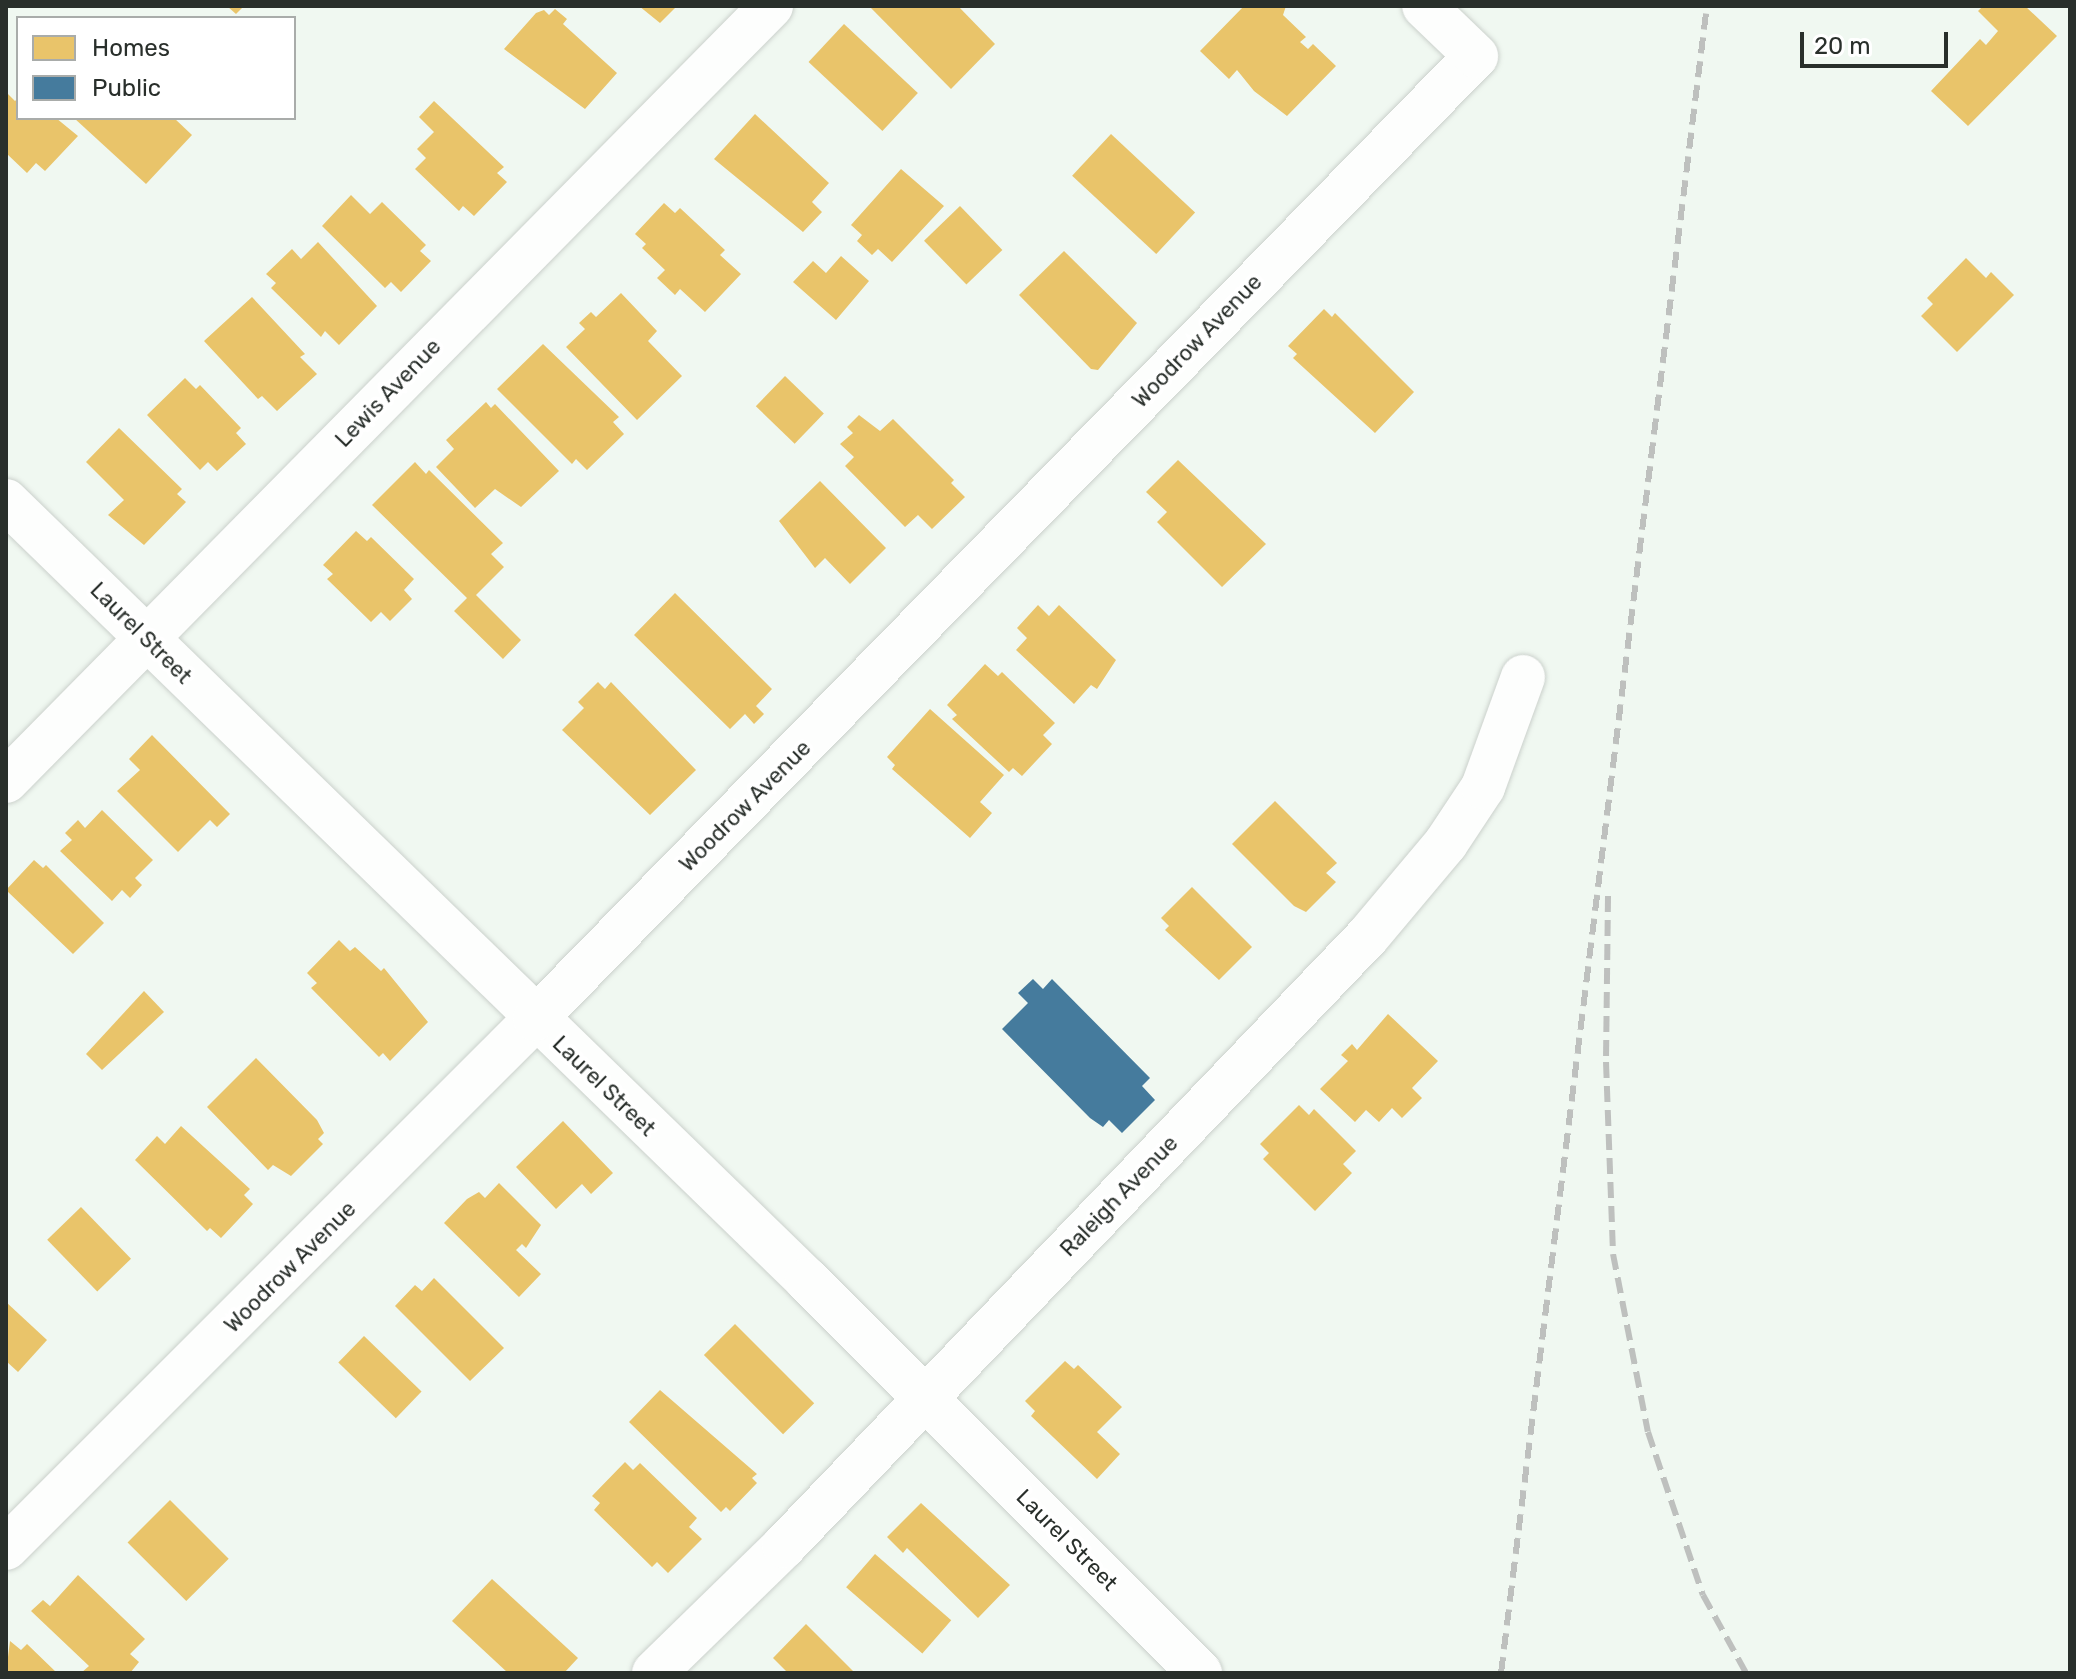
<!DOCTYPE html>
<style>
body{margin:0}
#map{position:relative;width:2076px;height:1679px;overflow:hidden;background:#f0f8f1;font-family:Rubik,sans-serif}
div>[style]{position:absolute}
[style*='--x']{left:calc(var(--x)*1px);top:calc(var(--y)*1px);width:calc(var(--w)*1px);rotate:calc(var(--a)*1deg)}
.homes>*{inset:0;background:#e9c46a;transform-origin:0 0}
.public>*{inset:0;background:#457b9d}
.roads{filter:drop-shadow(0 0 2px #cbd1cc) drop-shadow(0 0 2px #cbd1cc)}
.minor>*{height:44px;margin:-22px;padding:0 22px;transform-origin:22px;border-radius:22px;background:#fdfefd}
.rail>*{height:6px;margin-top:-3px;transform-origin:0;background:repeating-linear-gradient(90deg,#bec0be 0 16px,transparent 0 24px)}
span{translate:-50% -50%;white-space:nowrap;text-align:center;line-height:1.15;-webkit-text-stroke:8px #fff;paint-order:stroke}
.street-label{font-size:22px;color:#292f2b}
.frame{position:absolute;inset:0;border:8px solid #292f2b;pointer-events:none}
.legend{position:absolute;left:16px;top:16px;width:280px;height:104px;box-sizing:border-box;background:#fff;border:2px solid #a9acaa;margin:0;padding:10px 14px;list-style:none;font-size:24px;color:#292f2b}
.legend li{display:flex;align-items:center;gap:16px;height:40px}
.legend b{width:40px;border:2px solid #a9acaa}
.scale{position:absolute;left:1800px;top:32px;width:148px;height:36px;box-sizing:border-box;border:4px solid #292f2b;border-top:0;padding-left:10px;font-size:24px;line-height:28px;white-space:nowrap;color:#292f2b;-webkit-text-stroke:6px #fff;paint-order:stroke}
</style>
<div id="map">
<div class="homes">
<i style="clip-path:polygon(227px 6px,244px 6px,236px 14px)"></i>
<i style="clip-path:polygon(639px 6px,677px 6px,660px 23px)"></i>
<i style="clip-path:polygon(869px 6px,958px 6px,995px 44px,951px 89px)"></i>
<i style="clip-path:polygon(1244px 6px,1286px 6px,1283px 15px,1306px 37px,1300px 42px,1308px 49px,1313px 44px,1336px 66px,1287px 116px,1254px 91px,1237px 70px,1229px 79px,1200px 51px)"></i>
<i style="clip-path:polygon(1983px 6px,2025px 6px,2057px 36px,1968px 126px,1931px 91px,1980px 39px,1986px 45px,1998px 31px,1978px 11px)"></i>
<i style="clip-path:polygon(555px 9px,567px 19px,563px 24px,617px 73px,585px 109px,504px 49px,536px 13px,544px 10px,549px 15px)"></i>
<i style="left:844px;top:24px;width:101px;height:52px;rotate:43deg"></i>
<i style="clip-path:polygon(6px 92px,15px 101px,18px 98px,18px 118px,56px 118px,78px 136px,45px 171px,36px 163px,27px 173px,6px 153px)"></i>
<i style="clip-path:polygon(434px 101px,504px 167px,497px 173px,507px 182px,474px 216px,463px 206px,459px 211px,415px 169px,426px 158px,417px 149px,434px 132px,419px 117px)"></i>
<i style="clip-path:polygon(755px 114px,829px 183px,812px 202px,822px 212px,803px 232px,714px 159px)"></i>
<i style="clip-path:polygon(74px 118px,174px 118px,192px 135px,146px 184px)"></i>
<i style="left:1111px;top:134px;width:115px;height:57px;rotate:43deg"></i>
<i style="clip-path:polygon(901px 169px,944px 206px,892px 262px,878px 249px,872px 255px,857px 241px,862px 235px,851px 225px)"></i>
<i style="clip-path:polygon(351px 195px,370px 214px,382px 202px,426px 245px,420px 251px,431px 261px,401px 292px,391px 282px,385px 288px,322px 226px)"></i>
<i style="clip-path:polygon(664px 203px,675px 213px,680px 208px,725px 250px,720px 255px,741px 274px,705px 312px,680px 289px,675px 295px,657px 278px,665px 270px,642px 248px,646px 244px,635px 234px)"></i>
<i style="left:960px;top:206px;width:61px;height:50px;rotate:46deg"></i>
<i style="clip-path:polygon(318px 242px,377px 306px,339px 345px,325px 331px,321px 337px,271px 288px,276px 283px,266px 274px,292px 249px,301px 259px)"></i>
<i style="clip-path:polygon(1064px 251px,1137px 323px,1098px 370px,1091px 369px,1019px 295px)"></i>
<i style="clip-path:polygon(841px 256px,869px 281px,836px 320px,793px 282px,813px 261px,826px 273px)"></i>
<i style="clip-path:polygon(1966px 258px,1986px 278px,1991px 272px,2014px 295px,1957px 352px,1921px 316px,1933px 304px,1927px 298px)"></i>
<i style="clip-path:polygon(621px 293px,657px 331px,648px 341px,682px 376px,637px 420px,566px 347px,585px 329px,579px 323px,591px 312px,596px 317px)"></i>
<i style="clip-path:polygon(252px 297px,305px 354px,300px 357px,317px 374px,277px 411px,262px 396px,258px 399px,204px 341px)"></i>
<i style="clip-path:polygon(1324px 309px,1332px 317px,1335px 313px,1414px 392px,1375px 433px,1293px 358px,1297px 354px,1288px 346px)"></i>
<i style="clip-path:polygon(543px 344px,619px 417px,613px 422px,624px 434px,587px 470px,576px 459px,572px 464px,497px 389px)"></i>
<i style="left:785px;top:376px;width:54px;height:42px;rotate:44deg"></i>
<i style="clip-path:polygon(185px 378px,196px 389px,200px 385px,241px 428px,236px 433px,246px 444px,217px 471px,208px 462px,200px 470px,147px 415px)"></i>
<i style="clip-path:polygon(486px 402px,491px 408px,495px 404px,559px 471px,521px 507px,495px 489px,475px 508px,436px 467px,454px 449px,446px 440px)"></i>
<i style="clip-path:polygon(859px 415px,880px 431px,893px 419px,954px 480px,951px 483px,965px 497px,932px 529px,918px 515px,905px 527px,845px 466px,854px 457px,840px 444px,853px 433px,847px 427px)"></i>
<i style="clip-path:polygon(119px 428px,182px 489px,177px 494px,186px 502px,144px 545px,108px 515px,124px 500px,86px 462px)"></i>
<i style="clip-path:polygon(1178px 460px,1266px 544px,1222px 587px,1157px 522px,1167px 512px,1146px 492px)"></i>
<i style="clip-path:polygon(415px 462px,426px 474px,429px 470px,503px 543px,491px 554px,504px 567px,476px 595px,521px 640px,503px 659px,454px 611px,467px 598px,372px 505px)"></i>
<i style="clip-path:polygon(820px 481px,886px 548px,850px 584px,825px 558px,815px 568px,779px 521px)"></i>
<i style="clip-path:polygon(356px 531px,367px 541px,371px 537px,414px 579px,404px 590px,412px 599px,390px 621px,381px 612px,371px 622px,327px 579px,333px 574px,323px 565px)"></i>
<i style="clip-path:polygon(675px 593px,772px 689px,756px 706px,764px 714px,754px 724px,745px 714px,730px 729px,634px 635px)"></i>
<i style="clip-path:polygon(1038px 605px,1049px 616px,1059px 605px,1116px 660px,1097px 689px,1091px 685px,1074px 704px,1016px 650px,1027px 638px,1017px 628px)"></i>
<i style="clip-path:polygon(985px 664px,998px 676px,1002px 672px,1055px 723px,1043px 735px,1052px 744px,1022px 776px,1013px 768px,1009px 772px,952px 719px,957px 715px,947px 705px)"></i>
<i style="clip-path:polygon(598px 682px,605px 689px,611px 682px,696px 770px,650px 815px,562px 730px,584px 708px,578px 702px)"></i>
<i style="clip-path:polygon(930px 709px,1004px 775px,980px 802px,992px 813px,970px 838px,892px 769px,895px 765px,887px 757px)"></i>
<i style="clip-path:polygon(152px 735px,230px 814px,217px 827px,210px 820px,178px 852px,117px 791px,140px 770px,129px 759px)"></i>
<i style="clip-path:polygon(1275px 801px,1337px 863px,1326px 873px,1336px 882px,1306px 912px,1294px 906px,1232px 844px)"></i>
<i style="clip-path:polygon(102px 810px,153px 860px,135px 878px,142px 885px,130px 898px,122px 890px,112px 901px,60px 851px,72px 840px,65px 833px,78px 820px,85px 828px)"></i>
<i style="clip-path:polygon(34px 860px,43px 868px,46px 865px,104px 923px,73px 954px,6px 890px)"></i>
<i style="clip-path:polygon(1192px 887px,1252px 947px,1219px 980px,1165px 930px,1169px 926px,1161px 918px)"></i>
<i style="clip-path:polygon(339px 940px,350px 951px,355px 947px,381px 971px,384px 968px,428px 1022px,390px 1061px,383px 1053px,379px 1057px,311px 988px,317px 983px,307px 973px)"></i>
<i style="clip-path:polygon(144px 991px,164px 1012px,102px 1070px,86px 1054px)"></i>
<i style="clip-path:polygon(1388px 1014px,1438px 1061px,1412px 1088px,1422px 1098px,1402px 1118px,1392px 1108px,1379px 1122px,1366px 1110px,1355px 1122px,1320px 1089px,1348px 1061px,1341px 1055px,1352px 1044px,1357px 1050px)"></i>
<i style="clip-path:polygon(256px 1058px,317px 1120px,324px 1133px,318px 1139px,323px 1144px,291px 1176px,273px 1165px,268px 1170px,207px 1107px)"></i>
<i style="clip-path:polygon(1299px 1105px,1309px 1115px,1314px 1109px,1356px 1151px,1343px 1164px,1352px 1173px,1315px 1211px,1263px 1159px,1269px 1153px,1260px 1144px)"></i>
<i style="clip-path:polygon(563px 1121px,613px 1173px,591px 1194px,582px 1184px,556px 1209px,516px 1167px)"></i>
<i style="clip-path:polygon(181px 1126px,250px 1189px,244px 1195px,253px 1204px,221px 1238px,210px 1228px,207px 1231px,135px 1160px,157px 1136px,165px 1144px)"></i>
<i style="clip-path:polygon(499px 1183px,541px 1225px,526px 1248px,522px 1244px,516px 1250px,541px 1274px,519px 1297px,444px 1223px,467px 1199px,479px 1192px,485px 1198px)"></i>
<i style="left:81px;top:1207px;width:72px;height:47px;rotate:46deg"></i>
<i style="clip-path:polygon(434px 1278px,504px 1348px,470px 1381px,395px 1306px,415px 1285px,422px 1291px)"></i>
<i style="clip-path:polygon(6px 1302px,47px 1340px,18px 1372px,6px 1361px)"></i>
<i style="left:735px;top:1324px;width:112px;height:44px;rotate:45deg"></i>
<i style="left:364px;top:1336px;width:80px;height:37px;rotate:44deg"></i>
<i style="clip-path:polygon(1065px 1361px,1074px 1369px,1078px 1365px,1122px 1407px,1097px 1432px,1120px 1454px,1097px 1479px,1031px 1416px,1035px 1411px,1025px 1401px)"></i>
<i style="clip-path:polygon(660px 1390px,757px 1474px,752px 1478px,757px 1483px,730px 1511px,726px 1507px,721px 1512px,629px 1422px)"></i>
<i style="clip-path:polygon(625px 1462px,633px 1470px,640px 1463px,697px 1518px,689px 1527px,702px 1539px,668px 1573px,657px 1562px,652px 1567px,594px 1510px,600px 1503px,592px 1496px)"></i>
<i style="left:170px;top:1500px;width:83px;height:60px;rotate:45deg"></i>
<i style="clip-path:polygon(921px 1503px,1010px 1585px,978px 1618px,907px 1548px,903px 1553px,887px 1537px)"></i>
<i style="left:875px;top:1554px;width:101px;height:44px;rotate:41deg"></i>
<i style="clip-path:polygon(78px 1575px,145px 1639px,130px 1654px,139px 1662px,130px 1673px,81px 1673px,89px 1666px,31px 1611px,43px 1600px,50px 1606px)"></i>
<i style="clip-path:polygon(492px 1579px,578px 1658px,564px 1673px,508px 1673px,452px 1621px)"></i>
<i style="clip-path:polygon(806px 1624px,855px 1673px,788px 1673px,773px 1658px)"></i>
<i style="clip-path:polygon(10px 1641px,21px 1650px,27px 1644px,57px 1673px,6px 1673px)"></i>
</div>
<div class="public">
<i style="clip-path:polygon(1033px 979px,1043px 989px,1052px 979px,1150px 1078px,1142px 1086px,1155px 1100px,1122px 1133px,1109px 1120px,1103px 1127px,1090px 1118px,1002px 1029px,1028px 1003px,1018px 993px)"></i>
</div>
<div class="roads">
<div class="minor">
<i style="--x:6;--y:501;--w:1117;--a:44.2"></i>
<i style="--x:807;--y:1280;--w:556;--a:45"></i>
<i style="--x:6;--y:781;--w:1089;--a:-45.37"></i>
<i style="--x:6;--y:1548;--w:748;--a:-45"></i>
<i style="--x:535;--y:1019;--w:1346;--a:-45.66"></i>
<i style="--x:1476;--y:56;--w:72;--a:-136.1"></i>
<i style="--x:654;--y:1673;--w:182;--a:-44.3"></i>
<i style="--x:784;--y:1546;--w:844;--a:-46.25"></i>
<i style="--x:1368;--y:936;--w:121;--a:-50"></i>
<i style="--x:1446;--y:843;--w:67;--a:-56.5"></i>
<i style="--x:1483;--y:787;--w:117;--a:-70"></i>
</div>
</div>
<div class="rail">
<i style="--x:1608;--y:896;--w:166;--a:90.7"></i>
<i style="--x:1606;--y:1062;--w:192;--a:87.9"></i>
<i style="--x:1613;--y:1254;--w:181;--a:78.9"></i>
<i style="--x:1648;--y:1432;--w:172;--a:71.4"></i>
<i style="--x:1703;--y:1595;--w:89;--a:61.1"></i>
<i style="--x:1501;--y:1673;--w:1680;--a:-82.96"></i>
</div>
<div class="street-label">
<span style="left:1197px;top:341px;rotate:-46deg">Woodrow Avenue</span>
<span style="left:388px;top:393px;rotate:-46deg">Lewis Avenue</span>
<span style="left:141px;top:633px;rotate:45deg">Laurel Street</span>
<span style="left:745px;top:806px;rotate:-45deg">Woodrow Avenue</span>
<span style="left:604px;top:1086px;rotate:44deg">Laurel Street</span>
<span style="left:1119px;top:1196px;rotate:-46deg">Raleigh Avenue</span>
<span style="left:290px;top:1267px;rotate:-45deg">Woodrow Avenue</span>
<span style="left:1067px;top:1540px;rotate:45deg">Laurel Street</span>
</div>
<div class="frame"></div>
<ul class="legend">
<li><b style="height:22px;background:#e9c46a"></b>Homes</li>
<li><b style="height:22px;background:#457b9d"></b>Public</li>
</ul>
<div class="scale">20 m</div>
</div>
